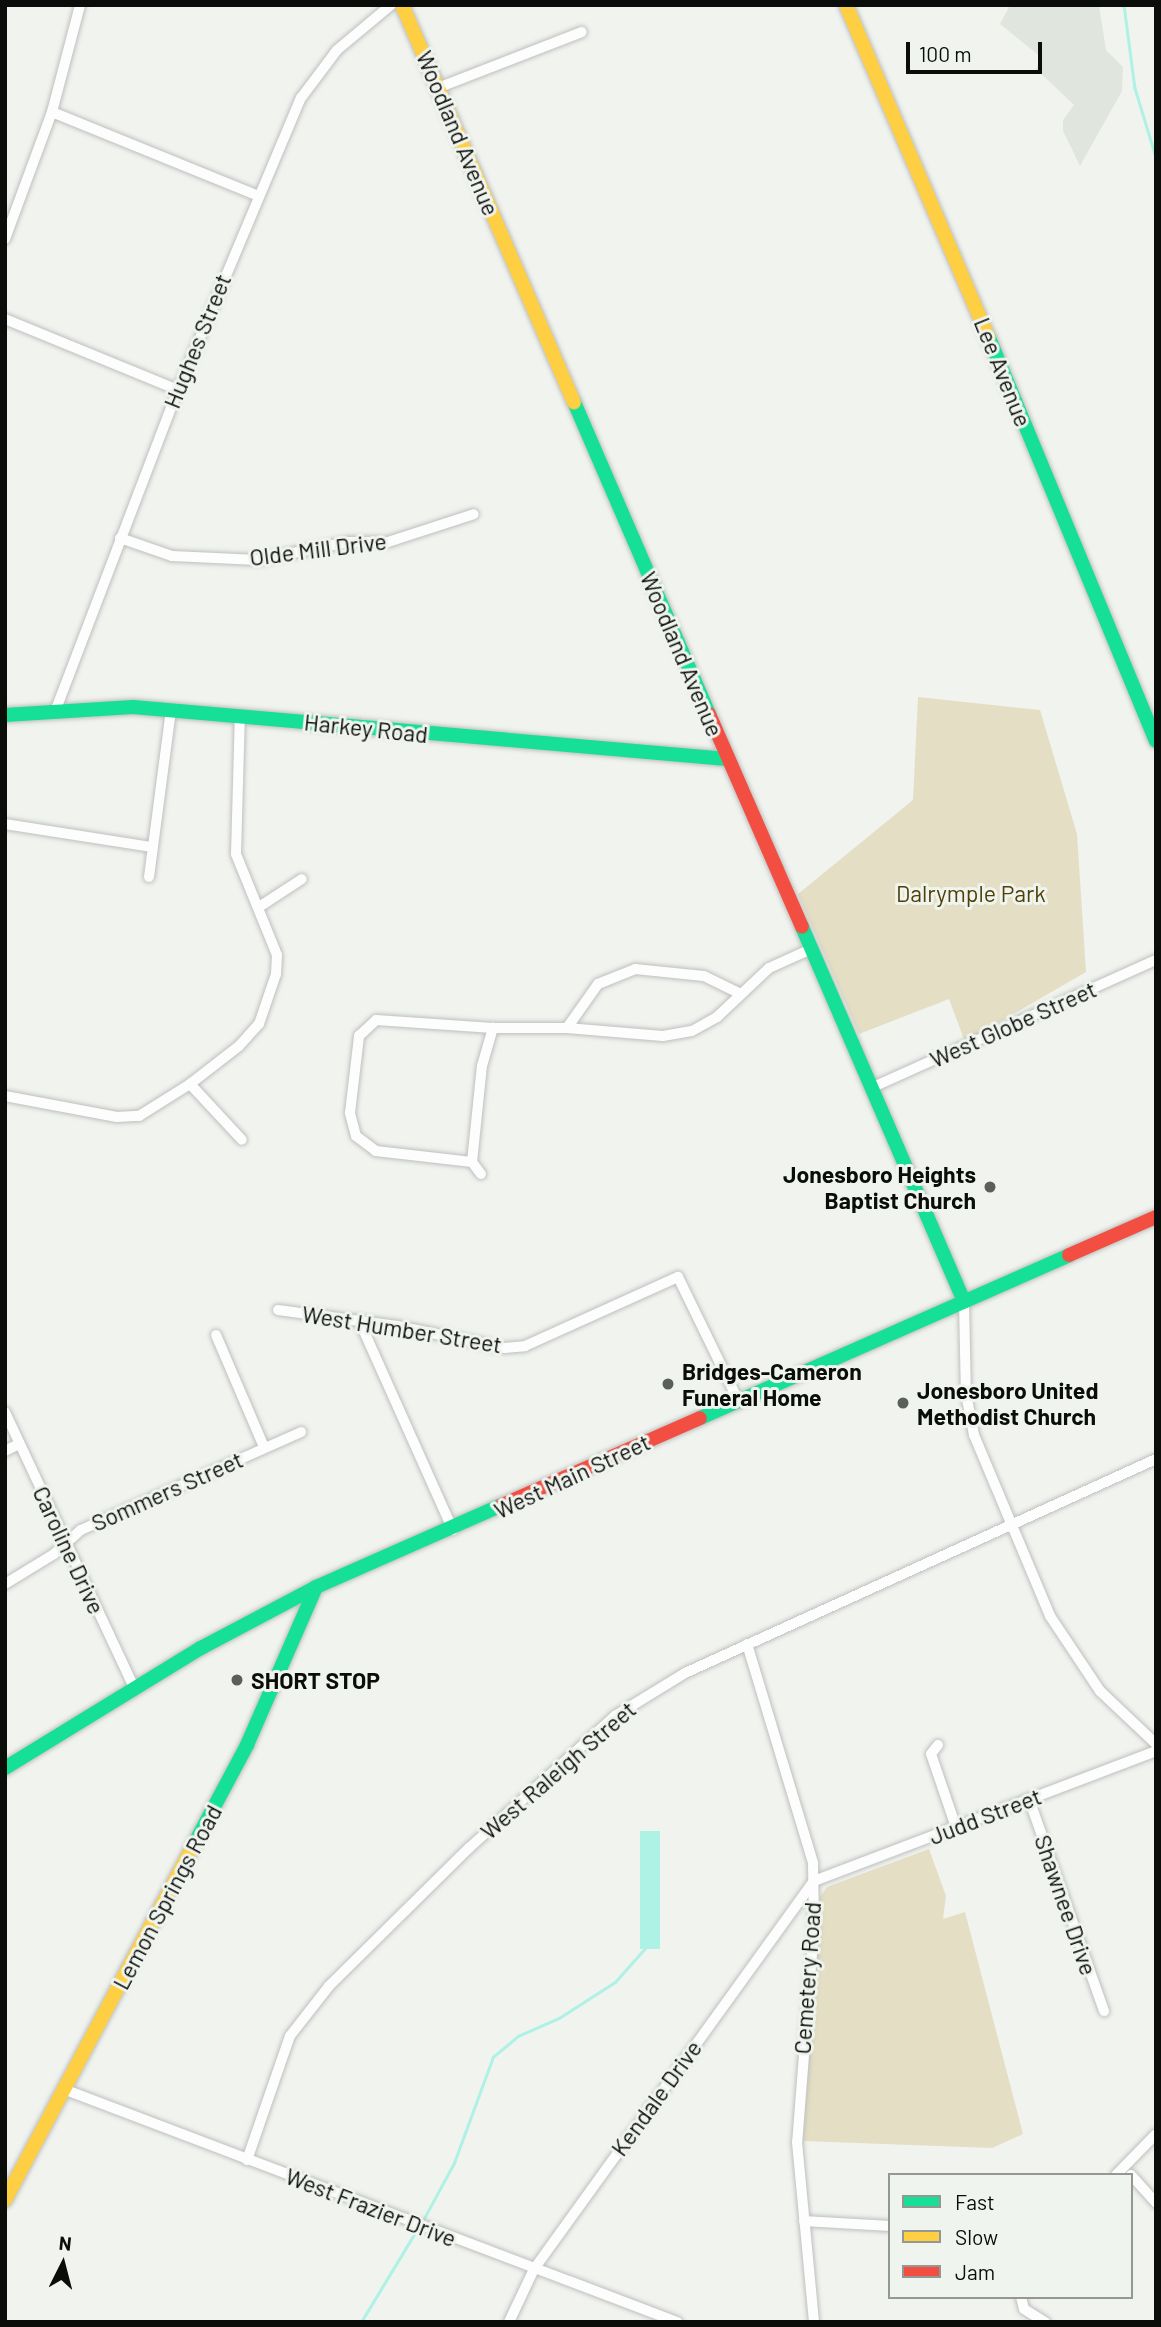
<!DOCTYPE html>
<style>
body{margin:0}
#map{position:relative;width:1161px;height:2327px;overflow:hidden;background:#f1f3ef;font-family:Barlow,sans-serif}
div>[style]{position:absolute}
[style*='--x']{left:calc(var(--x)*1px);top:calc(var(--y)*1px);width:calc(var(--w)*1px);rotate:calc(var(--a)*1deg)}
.built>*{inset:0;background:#e0e6de}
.green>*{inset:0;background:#e4dec4}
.water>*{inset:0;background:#aef1e5;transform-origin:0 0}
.stream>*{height:2.5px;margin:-1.25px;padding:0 1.25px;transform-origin:1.25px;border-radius:1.25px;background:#aef1e5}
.roads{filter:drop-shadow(0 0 2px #bec0be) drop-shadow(0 0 2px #bec0be)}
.street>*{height:10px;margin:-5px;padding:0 5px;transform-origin:5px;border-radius:5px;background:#fdfdfd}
.fast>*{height:14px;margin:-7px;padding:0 7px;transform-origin:7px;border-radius:7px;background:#16e098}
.slow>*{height:14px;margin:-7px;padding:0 7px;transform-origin:7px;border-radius:7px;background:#ffcf43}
.jam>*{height:14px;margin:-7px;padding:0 7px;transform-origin:7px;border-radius:7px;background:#f24e42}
.dots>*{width:19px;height:19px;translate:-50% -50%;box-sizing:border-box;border:4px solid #f0f4ee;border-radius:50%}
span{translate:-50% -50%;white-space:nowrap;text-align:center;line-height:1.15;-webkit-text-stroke:6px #f0f4ee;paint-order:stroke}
.street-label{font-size:23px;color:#0b0d0b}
.park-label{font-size:23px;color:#504006}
.poi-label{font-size:23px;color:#0b0d0b;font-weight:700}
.right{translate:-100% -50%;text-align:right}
.left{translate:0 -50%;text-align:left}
.frame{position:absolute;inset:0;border:7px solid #0b0d0b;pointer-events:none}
.legend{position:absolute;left:888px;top:2173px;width:245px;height:126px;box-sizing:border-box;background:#f0f4ee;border:2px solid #949893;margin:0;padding:9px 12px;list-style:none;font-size:21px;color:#0b0d0b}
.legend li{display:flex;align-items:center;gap:14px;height:35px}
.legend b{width:35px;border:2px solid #949893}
.north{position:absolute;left:28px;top:2229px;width:70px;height:70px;-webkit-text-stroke:5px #f0f4ee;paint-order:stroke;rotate:6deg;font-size:19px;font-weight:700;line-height:28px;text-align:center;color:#0b0d0b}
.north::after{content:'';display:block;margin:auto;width:24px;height:32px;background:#0b0d0b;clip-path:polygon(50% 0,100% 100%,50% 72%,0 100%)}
.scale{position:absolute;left:906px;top:42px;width:136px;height:32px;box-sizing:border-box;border:4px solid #0b0d0b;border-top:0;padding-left:9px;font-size:21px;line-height:24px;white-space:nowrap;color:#0b0d0b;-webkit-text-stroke:5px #f0f4ee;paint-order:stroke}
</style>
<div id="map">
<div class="built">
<i style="clip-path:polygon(1010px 5px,1099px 5px,1106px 50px,1123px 67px,1122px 91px,1080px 166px,1063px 131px,1063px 120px,1074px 105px,1036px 69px,1042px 58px,1000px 24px)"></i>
</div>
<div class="green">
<i style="clip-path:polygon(918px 697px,1040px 710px,1077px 834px,1086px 972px,965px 1042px,949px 999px,859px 1034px,798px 894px,913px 800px)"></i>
<i style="clip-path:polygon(929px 1849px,946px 1896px,943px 1919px,965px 1912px,1023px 2134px,992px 2148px,803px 2141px,820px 1897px,827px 1887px)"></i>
</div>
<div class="water">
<i style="left:640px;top:1831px;width:20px;height:118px"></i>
</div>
<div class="stream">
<i style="--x:1124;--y:5;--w:84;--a:82.5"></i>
<i style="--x:1135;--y:88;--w:72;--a:73.1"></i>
<i style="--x:422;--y:2222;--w:67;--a:-61.5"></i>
<i style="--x:454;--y:2163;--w:113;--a:-69.8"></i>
<i style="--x:493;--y:2057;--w:33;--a:-40"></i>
<i style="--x:518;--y:2036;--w:45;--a:-23.7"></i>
<i style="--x:559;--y:2018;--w:67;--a:-32.7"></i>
<i style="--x:615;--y:1982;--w:48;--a:-48.4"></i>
<i style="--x:361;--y:2322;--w:110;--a:-58.8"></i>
</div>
<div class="roads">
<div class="street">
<i style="--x:440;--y:87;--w:152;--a:-21.2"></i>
<i style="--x:52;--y:112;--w:220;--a:22.1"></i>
<i style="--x:5;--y:239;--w:135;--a:-69.7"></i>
<i style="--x:52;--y:112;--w:111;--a:-75.3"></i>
<i style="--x:5;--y:319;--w:187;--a:22.3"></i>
<i style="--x:120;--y:538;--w:55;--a:19.1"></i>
<i style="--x:172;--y:556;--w:86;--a:2.7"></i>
<i style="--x:258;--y:560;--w:92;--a:-11.3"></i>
<i style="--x:348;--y:542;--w:40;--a:0"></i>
<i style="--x:388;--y:542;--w:90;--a:-18"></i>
<i style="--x:56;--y:709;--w:342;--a:-69.1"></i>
<i style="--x:178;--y:390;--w:317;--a:-67.2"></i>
<i style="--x:301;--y:98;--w:60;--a:-53.1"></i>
<i style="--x:337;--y:50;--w:70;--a:-39.8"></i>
<i style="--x:5;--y:824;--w:149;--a:8.9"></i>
<i style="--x:149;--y:877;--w:168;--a:-82.5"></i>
<i style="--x:259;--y:907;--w:51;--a:-33.1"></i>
<i style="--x:567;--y:1028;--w:54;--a:-54.8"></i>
<i style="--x:598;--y:984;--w:40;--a:-22"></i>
<i style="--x:635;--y:969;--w:69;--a:5.8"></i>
<i style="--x:704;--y:976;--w:41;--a:25.9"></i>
<i style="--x:190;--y:1084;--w:76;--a:47.1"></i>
<i style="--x:871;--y:1088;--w:312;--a:-24.2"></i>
<i style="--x:5;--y:1096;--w:114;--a:10.6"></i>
<i style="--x:117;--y:1117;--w:22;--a:-3"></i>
<i style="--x:139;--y:1116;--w:60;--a:-32.1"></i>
<i style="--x:190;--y:1084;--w:62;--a:-37.8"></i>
<i style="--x:239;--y:1046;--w:30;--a:-48"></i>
<i style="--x:259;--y:1024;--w:53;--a:-71.2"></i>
<i style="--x:276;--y:974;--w:19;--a:-87"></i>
<i style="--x:277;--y:955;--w:109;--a:-112.1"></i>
<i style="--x:236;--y:854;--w:139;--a:-88.4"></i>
<i style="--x:472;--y:1162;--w:97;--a:-173.5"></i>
<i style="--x:376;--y:1151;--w:25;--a:-143"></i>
<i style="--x:356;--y:1136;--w:24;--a:-105"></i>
<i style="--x:350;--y:1113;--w:78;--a:-83.3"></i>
<i style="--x:359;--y:1036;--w:23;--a:-43"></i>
<i style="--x:376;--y:1020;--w:117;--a:3.9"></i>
<i style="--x:481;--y:1174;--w:15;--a:-127"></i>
<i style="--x:472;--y:1162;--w:97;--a:-84.1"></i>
<i style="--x:482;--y:1066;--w:40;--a:-74"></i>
<i style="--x:493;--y:1028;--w:74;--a:0"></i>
<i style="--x:567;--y:1028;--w:96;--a:4.8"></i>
<i style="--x:663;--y:1036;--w:29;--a:-10"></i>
<i style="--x:692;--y:1031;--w:29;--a:-29"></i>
<i style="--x:717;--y:1017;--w:71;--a:-43.3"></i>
<i style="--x:769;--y:968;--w:46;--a:-24.3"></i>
<i style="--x:964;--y:1302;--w:92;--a:88.8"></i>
<i style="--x:966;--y:1394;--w:42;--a:79"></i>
<i style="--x:974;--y:1435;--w:196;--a:67.2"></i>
<i style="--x:1050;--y:1616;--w:90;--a:56.3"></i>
<i style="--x:1100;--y:1691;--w:77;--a:43.4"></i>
<i style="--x:278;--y:1310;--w:120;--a:7.7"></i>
<i style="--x:397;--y:1326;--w:109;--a:11.6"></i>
<i style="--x:504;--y:1348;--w:21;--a:-5"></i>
<i style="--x:525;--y:1346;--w:168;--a:-24.3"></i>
<i style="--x:678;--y:1277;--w:137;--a:64"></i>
<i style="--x:359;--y:1320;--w:230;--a:65.9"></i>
<i style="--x:216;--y:1335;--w:122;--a:66.8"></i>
<i style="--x:5;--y:1412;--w:304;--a:64.9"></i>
<i style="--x:5;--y:1451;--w:16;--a:-27"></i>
<i style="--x:5;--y:1584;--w:57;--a:-31.5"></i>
<i style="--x:54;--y:1554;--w:36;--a:-42"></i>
<i style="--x:81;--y:1530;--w:241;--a:-24"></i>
<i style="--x:747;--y:1644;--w:229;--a:73.2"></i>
<i style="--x:813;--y:1863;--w:65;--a:89.1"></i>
<i style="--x:814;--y:1928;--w:215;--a:94.5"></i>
<i style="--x:797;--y:2142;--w:181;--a:84.6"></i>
<i style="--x:938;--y:1745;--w:11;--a:128"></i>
<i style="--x:931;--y:1754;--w:77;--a:71.1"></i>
<i style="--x:1029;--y:1799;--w:225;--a:70.5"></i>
<i style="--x:66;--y:2090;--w:654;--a:20.79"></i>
<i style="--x:247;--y:2160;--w:131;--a:-70.9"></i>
<i style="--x:290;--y:2036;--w:63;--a:-52"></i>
<i style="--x:329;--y:1986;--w:197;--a:-44.6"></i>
<i style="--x:469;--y:1848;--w:197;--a:-42.1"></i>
<i style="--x:615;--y:1716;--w:82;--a:-31.6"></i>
<i style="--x:685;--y:1673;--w:517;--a:-24.43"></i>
<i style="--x:1116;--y:2175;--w:57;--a:-45.7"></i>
<i style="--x:1131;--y:2175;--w:38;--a:48"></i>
<i style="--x:804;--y:2221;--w:86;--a:3.3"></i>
<i style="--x:1021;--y:2297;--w:12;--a:76"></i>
<i style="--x:1024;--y:2309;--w:25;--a:32"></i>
<i style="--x:509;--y:2322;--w:59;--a:-64.7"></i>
<i style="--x:534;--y:2269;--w:478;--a:-54.2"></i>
<i style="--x:814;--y:1881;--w:366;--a:-20.8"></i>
</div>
<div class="fast">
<i style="--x:989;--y:338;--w:436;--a:67.5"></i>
<i style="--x:574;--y:402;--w:340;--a:66.6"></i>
<i style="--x:5;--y:715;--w:128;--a:-3.6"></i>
<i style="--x:133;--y:707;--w:596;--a:5"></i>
<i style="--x:802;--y:927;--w:408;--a:66.6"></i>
<i style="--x:700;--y:1418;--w:403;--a:-23.8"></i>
<i style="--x:5;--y:1768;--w:230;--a:-31.5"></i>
<i style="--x:201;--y:1648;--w:130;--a:-27.9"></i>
<i style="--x:316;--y:1587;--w:203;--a:-23.8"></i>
<i style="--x:191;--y:1850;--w:119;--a:-61.9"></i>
<i style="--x:247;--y:1745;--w:172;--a:-66.4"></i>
</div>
<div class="slow">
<i style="--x:402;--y:5;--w:433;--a:66.6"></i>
<i style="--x:846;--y:5;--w:362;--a:66.8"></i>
<i style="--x:5;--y:2200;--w:396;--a:-62"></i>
</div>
<div class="jam">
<i style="--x:709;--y:714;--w:232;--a:66.4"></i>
<i style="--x:1069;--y:1255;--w:95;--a:-23.6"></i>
<i style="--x:502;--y:1505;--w:216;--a:-23.7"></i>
</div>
</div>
<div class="dots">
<i style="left:990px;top:1187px;background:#5c5e5b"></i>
<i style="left:668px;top:1384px;background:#5c5e5b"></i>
<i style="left:903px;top:1403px;background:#5c5e5b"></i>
<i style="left:237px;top:1680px;background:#5c5e5b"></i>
</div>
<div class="street-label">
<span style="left:458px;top:133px;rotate:67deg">Woodland Avenue</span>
<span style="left:197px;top:341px;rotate:-68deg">Hughes Street</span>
<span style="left:1003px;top:372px;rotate:68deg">Lee Avenue</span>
<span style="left:318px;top:549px;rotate:-7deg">Olde Mill Drive</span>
<span style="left:682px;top:654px;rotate:67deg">Woodland Avenue</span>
<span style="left:366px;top:728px;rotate:6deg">Harkey Road</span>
<span style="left:1013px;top:1024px;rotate:-24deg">West Globe Street</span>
<span style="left:402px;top:1329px;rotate:9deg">West Humber Street</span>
<span style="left:572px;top:1476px;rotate:-25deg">West Main Street</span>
<span style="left:167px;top:1491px;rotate:-24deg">Sommers Street</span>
<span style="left:69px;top:1550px;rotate:65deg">Caroline Drive</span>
<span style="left:558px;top:1770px;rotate:-41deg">West Raleigh Street</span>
<span style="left:985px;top:1816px;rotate:-21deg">Judd Street</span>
<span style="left:167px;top:1897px;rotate:-62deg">Lemon Springs Road</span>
<span style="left:1066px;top:1905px;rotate:71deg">Shawnee Drive</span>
<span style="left:807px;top:1978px;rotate:-86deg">Cemetery Road</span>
<span style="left:656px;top:2098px;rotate:-54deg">Kendale Drive</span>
<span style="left:371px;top:2207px;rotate:21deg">West Frazier Drive</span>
</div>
<div class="park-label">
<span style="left:971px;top:893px">Dalrymple Park</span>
</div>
<div class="poi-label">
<span class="right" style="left:976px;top:1187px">Jonesboro Heights<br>Baptist Church</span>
<span class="left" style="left:682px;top:1384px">Bridges-Cameron<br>Funeral Home</span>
<span class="left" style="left:917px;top:1403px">Jonesboro United<br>Methodist Church</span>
<span class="left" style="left:251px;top:1680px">SHORT STOP</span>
</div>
<div class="frame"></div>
<ul class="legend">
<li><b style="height:9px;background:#16e098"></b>Fast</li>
<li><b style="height:9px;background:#ffcf43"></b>Slow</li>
<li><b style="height:9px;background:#f24e42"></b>Jam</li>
</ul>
<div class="north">N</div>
<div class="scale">100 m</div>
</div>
